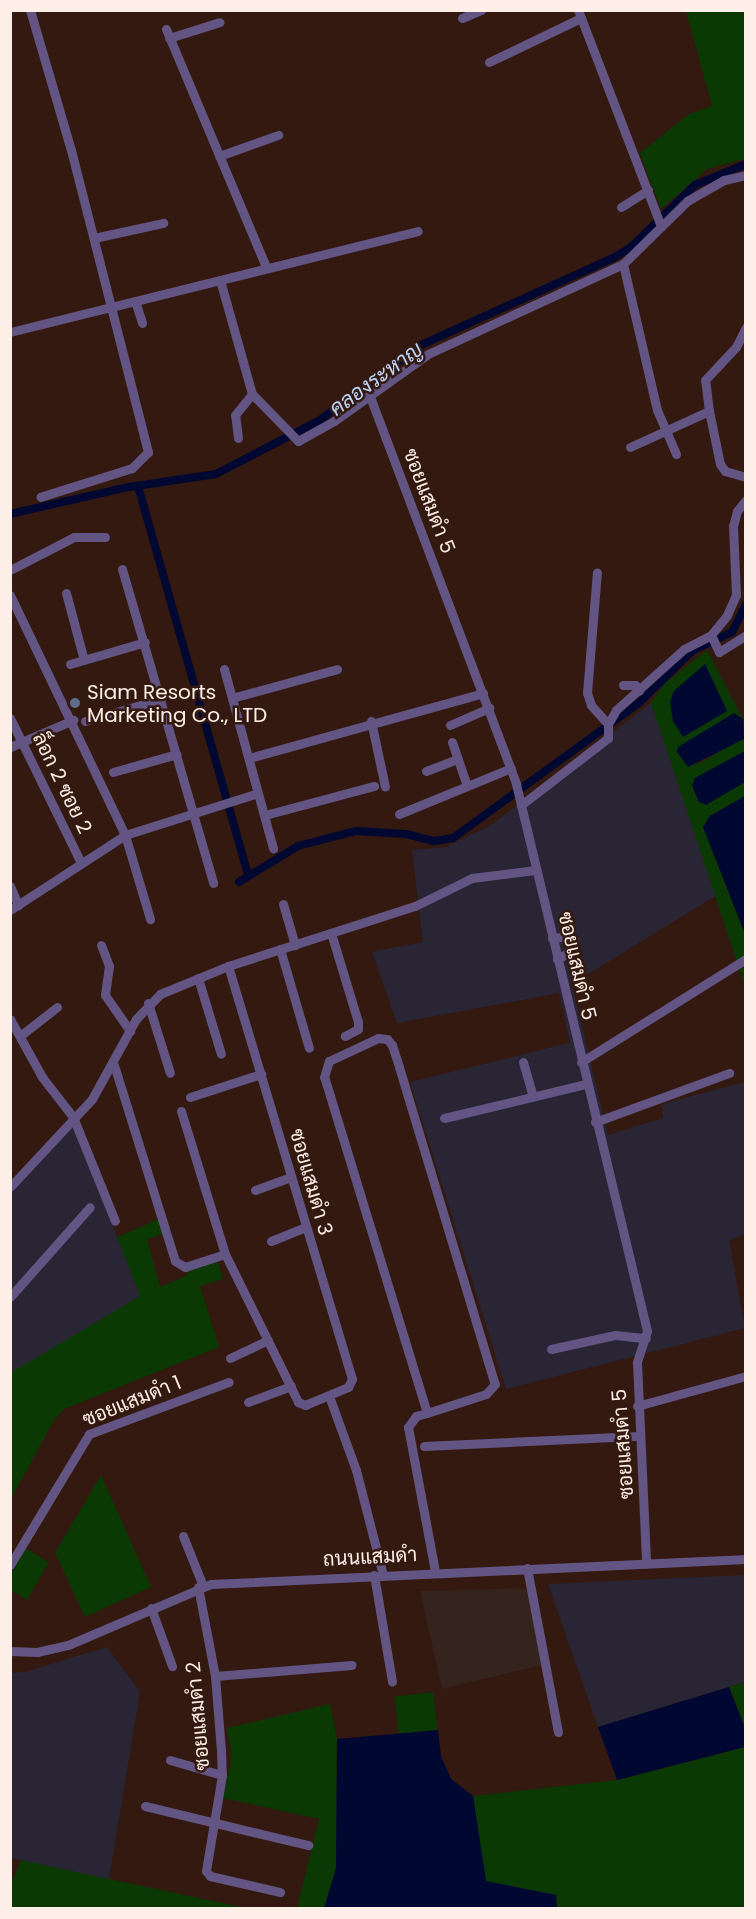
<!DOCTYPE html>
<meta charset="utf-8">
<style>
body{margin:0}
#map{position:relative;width:756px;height:1919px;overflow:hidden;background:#331910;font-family:Poppins,Sarabun,sans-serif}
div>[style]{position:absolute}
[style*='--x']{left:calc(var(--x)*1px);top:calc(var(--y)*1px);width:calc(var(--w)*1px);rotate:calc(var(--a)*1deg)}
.commercial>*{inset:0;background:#35231d}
.industrial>*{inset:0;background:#292535}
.green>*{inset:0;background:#0a3903;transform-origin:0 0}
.water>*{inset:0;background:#000832}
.canal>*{height:8px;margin:-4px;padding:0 4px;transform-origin:4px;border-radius:4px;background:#000832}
.minor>*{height:9px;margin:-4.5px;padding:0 4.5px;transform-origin:4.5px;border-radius:4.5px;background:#625483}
.dots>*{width:16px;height:16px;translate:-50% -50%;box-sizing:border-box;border:3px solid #331910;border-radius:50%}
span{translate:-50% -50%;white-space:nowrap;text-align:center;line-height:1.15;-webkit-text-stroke:5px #331910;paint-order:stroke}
.street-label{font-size:20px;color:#fdeee8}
.poi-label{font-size:20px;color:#fdeee8}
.left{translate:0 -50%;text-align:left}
.water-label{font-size:21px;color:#bdd5f9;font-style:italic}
.frame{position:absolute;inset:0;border:12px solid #fdeee8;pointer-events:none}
</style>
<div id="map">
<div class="commercial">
<i style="clip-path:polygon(535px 1588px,551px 1663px,442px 1689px,420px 1591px)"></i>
</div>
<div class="industrial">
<i style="clip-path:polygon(651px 703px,717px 895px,572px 984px,608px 1135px,663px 1118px,662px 1104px,745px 1082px,745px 1235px,729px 1240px,745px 1328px,506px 1389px,410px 1082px,570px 1043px,559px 993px,397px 1023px,372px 952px,423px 942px,412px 850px,446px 847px,491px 825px)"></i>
<i style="clip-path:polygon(72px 1124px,141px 1296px,11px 1377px,11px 1194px)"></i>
<i style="clip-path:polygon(745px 1575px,745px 1682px,598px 1727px,548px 1584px)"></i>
<i style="clip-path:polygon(107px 1647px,140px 1692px,109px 1879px,10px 1858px,11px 1673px,25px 1672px)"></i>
</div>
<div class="green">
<i style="clip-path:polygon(686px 11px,745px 11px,745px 159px,707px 169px,661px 209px,640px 153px,689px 114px,712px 106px)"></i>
<i style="clip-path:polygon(707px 650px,745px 723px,745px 727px,743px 719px,695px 766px,745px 737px,745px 751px,695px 778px,692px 785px,697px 798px,706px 805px,745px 782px,745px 796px,710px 816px,703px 827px,745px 934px,745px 986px,651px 703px,664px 684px)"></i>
<i style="clip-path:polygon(159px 1219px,163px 1234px,147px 1239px,160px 1287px,188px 1275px,186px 1270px,218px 1262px,223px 1279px,200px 1286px,219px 1347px,64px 1409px,54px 1420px,11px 1499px,12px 1372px,140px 1296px,117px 1237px)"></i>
<i style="clip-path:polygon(101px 1475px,151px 1587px,85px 1617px,55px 1553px)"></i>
<i style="clip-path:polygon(25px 1548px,49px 1562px,27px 1600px,11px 1590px,10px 1576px)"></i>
<i style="clip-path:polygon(745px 1682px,745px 1728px,729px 1687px)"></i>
<i style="left:433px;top:1692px;width:38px;height:39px;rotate:83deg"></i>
<i style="clip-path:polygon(330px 1704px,337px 1739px,336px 1868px,324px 1908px,297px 1908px,319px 1819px,223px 1798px,232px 1756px,227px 1728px)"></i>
<i style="clip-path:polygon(745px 1747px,745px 1908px,557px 1908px,556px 1895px,486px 1882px,473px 1796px,617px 1780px)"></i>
<i style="clip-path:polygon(21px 1860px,109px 1879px,246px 1908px,11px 1908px,11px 1885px)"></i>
</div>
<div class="water">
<i style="clip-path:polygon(705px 664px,727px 711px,683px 737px,673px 721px,670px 702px,674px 691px)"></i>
<i style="clip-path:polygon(734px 713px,743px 719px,744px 739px,688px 767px,677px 752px,678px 747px)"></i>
<i style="clip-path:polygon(745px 751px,745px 782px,706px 805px,699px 802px,692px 785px,695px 778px)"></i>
<i style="clip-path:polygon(745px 796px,745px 934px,703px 827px,710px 816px)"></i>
<i style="clip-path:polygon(729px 1687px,745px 1728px,745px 1747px,617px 1780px,598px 1727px)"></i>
<i style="clip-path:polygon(438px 1730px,441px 1756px,451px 1779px,473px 1796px,486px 1881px,556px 1895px,557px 1908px,324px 1908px,336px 1868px,337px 1739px)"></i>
</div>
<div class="canal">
<i style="--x:138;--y:486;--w:405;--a:74.2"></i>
<i style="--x:10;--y:514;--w:122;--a:-12.8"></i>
<i style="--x:129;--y:487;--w:88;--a:-8.5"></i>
<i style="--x:216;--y:474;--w:117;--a:-27.4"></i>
<i style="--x:320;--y:420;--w:124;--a:-36.8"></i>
<i style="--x:419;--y:346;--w:213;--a:-24.4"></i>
<i style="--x:613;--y:258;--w:21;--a:-31"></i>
<i style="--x:631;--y:247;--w:89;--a:-44.1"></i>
<i style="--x:695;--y:185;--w:55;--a:-22.4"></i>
<i style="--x:239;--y:882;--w:69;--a:-31.4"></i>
<i style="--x:298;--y:846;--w:60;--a:-14.5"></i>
<i style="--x:356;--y:831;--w:50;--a:3.4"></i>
<i style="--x:406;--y:834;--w:29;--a:14"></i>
<i style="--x:434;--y:841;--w:19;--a:-9"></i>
<i style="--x:453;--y:838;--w:231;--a:-36"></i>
<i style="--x:640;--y:702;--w:73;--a:-44.4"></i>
<i style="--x:692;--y:651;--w:44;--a:-25.4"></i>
<i style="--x:732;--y:632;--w:31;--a:-63"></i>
</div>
<div class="minor">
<i style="--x:30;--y:10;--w:146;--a:73.7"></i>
<i style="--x:71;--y:150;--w:312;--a:75.7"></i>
<i style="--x:148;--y:452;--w:23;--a:135"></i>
<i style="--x:132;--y:468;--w:96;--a:162.5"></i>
<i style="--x:578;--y:10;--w:231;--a:69"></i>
<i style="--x:462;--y:18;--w:21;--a:-23"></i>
<i style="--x:166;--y:29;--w:258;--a:67.2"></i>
<i style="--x:169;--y:38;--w:53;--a:-17.4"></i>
<i style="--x:489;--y:62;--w:102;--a:-25.6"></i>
<i style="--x:219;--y:156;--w:63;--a:-19.6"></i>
<i style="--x:621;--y:207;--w:32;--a:-32"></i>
<i style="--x:94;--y:238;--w:71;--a:-12.3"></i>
<i style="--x:623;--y:264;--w:150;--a:76.9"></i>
<i style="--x:657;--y:410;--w:48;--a:66.6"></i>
<i style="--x:220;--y:280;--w:118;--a:74.3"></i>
<i style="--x:252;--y:394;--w:66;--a:45.6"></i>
<i style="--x:298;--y:441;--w:41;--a:-29.1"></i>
<i style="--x:334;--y:421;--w:115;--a:-35.5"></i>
<i style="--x:428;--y:354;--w:215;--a:-24.8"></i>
<i style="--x:623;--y:264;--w:90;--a:-44.5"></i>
<i style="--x:687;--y:201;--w:43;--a:-29.6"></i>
<i style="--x:724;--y:180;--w:23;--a:-13"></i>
<i style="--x:135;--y:301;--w:23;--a:72"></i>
<i style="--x:10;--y:332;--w:420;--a:-13.9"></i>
<i style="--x:369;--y:394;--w:417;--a:69.3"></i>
<i style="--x:516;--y:784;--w:562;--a:76.53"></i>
<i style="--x:647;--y:1331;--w:33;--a:108"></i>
<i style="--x:637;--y:1362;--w:202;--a:87.4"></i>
<i style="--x:709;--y:411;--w:31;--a:-97"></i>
<i style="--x:705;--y:380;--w:45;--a:-46.8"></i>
<i style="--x:736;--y:347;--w:22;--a:-63"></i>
<i style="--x:238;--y:438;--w:23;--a:-97"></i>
<i style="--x:235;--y:415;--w:27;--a:-51"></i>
<i style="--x:630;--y:447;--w:87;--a:-24.5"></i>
<i style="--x:709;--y:411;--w:54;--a:78.3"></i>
<i style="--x:720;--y:464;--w:9;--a:54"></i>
<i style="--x:725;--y:471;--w:22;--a:16"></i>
<i style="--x:122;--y:569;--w:327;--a:73.8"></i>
<i style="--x:10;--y:570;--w:72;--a:-27.3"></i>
<i style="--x:74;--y:537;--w:31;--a:0"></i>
<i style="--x:66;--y:593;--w:69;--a:75"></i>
<i style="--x:10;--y:595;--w:266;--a:64.4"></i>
<i style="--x:125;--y:835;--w:88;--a:73.4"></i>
<i style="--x:711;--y:635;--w:19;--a:65"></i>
<i style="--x:719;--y:652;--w:31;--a:-32"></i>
<i style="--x:70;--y:664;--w:78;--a:-16.3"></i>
<i style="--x:224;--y:669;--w:186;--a:74.7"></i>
<i style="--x:623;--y:685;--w:12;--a:0"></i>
<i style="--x:635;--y:685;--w:7;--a:56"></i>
<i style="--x:232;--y:698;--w:109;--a:-15.4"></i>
<i style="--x:10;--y:718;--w:161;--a:63.9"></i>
<i style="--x:85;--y:721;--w:79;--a:-16.1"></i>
<i style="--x:371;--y:721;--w:67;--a:78"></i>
<i style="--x:608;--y:724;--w:16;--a:-60"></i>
<i style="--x:616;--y:710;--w:91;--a:-41.9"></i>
<i style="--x:684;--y:649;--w:30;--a:-27"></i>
<i style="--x:711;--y:635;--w:26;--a:-51"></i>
<i style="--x:727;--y:615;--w:22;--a:-66"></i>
<i style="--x:736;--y:595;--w:69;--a:-92.5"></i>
<i style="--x:733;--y:526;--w:16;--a:-75"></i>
<i style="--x:737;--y:511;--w:14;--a:-51"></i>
<i style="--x:450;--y:725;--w:43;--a:-23.6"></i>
<i style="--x:452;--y:742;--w:46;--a:71.2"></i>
<i style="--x:10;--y:747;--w:69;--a:-23.2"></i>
<i style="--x:249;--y:758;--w:243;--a:-15.5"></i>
<i style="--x:426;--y:771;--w:34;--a:-21"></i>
<i style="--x:113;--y:772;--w:66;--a:-15.7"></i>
<i style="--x:521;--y:805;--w:110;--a:-37.6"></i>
<i style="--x:608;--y:738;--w:14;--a:-90"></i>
<i style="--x:608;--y:724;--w:25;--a:-132"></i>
<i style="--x:591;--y:705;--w:13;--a:-108"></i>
<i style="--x:587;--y:693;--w:121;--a:-85.3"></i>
<i style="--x:399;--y:814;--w:121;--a:-22.3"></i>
<i style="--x:265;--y:815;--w:113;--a:-14.9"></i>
<i style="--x:10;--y:886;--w:21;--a:67"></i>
<i style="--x:283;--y:904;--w:43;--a:73.7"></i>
<i style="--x:10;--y:910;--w:137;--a:-33.1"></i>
<i style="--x:125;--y:835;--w:139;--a:-17.5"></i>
<i style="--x:331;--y:933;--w:93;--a:73.1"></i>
<i style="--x:358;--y:1022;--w:7;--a:90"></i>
<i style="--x:358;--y:1029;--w:15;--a:152"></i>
<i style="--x:552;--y:938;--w:18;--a:-6"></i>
<i style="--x:570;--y:936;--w:6;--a:45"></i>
<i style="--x:574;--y:940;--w:13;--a:108"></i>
<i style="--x:570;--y:952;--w:15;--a:152"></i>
<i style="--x:101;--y:945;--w:22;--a:69"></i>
<i style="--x:109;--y:966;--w:29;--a:98"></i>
<i style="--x:105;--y:995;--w:44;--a:55.2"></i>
<i style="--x:280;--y:949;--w:103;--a:73.7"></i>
<i style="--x:198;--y:978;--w:79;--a:73.2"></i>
<i style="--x:148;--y:1003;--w:73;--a:72.6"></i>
<i style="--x:10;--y:1019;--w:66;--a:61.1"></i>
<i style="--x:42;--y:1077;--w:51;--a:52.2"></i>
<i style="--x:73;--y:1117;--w:112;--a:68"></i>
<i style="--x:20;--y:1036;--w:47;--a:-38.1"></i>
<i style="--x:523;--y:1062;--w:36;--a:74"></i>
<i style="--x:581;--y:1062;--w:195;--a:-32"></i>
<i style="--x:114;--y:1065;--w:205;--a:72.7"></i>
<i style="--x:175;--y:1261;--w:12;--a:31"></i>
<i style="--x:185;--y:1267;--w:42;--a:-18"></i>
<i style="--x:190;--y:1097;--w:75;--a:-17.9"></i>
<i style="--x:181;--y:1111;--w:150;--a:72.9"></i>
<i style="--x:225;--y:1254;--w:165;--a:63.7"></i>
<i style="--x:298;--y:1402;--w:8;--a:23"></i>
<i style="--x:305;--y:1405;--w:47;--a:-22.7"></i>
<i style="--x:348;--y:1387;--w:9;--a:-63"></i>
<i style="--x:352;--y:1379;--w:431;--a:-106.7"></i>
<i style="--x:444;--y:1118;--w:146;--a:-13.5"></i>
<i style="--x:595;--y:1122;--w:143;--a:-20.1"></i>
<i style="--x:10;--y:1187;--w:120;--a:-47"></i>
<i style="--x:92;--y:1099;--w:91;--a:-61.2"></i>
<i style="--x:136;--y:1019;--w:35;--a:-46"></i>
<i style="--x:160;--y:994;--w:74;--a:-22.4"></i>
<i style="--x:228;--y:966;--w:196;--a:-17.8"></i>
<i style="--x:415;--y:906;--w:64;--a:-26.2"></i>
<i style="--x:472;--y:878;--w:64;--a:-7.1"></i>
<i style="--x:255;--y:1190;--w:38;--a:-20"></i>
<i style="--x:271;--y:1241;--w:38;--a:-22"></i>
<i style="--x:10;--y:1297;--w:120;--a:-48.4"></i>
<i style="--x:551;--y:1349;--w:66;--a:-12.3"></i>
<i style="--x:615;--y:1335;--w:31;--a:6"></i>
<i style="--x:230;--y:1358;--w:42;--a:-25.3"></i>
<i style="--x:329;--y:1396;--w:79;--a:70"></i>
<i style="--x:356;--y:1470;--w:108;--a:75.6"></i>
<i style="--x:248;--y:1402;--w:46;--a:-20.4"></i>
<i style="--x:637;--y:1406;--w:113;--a:-15.4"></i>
<i style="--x:427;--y:1413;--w:351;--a:-107"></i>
<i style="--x:324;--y:1077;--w:17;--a:-73"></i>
<i style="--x:329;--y:1061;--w:54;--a:-25.1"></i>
<i style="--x:378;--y:1038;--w:9;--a:6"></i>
<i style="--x:387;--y:1039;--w:8;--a:50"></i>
<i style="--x:392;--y:1045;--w:23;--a:72"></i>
<i style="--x:399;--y:1067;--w:331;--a:73.2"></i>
<i style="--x:495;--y:1384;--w:13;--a:132"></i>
<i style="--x:486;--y:1394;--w:62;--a:162.1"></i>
<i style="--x:427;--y:1413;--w:11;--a:165"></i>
<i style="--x:416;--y:1416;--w:14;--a:126"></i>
<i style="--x:408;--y:1427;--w:147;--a:79.4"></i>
<i style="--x:424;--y:1446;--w:215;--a:-2.7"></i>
<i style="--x:183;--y:1536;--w:54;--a:68.2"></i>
<i style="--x:10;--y:1565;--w:153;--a:-58.9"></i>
<i style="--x:89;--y:1434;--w:149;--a:-20.4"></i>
<i style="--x:527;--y:1568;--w:167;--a:79.3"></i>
<i style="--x:374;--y:1575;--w:108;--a:80.4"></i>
<i style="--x:198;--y:1587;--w:91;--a:79.2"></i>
<i style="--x:215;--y:1676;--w:74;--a:85.4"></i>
<i style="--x:221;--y:1750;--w:25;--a:88"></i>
<i style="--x:222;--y:1775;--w:97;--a:99.5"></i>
<i style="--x:206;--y:1871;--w:6;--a:51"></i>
<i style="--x:210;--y:1876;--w:72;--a:12.9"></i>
<i style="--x:151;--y:1608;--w:62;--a:70.1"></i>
<i style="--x:10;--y:1651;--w:27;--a:2"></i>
<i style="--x:37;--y:1652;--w:32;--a:-13"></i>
<i style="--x:68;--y:1645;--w:155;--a:-23.1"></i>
<i style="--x:211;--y:1584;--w:536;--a:-2.68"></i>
<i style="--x:215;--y:1676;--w:137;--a:-4.6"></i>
<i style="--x:170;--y:1760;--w:54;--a:16.1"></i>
<i style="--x:145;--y:1806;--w:168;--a:13.5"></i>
</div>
<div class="dots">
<i style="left:75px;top:703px;background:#5c6f8a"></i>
</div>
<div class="street-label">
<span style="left:429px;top:501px;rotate:69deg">ซอยแสมดำ 5</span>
<span style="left:62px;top:783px;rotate:64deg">ล็อก 2 ซอย 2</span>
<span style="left:577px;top:966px;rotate:77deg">ซอยแสมดำ 5</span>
<span style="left:311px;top:1182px;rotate:74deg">ซอยแสมดำ 3</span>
<span style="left:132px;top:1401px;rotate:-22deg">ซอยแสมดำ 1</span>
<span style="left:623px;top:1444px;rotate:-94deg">ซอยแสมดำ 5</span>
<span style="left:370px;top:1557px;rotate:-3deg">ถนนแสมดำ</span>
<span style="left:198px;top:1716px;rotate:-95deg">ซอยแสมดำ 2</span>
</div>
<div class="poi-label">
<span class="left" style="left:87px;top:704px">Siam Resorts<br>Marketing Co., LTD</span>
</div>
<div class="water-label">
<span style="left:376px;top:379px;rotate:-36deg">คลองระหาญ</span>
</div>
<div class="frame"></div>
</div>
